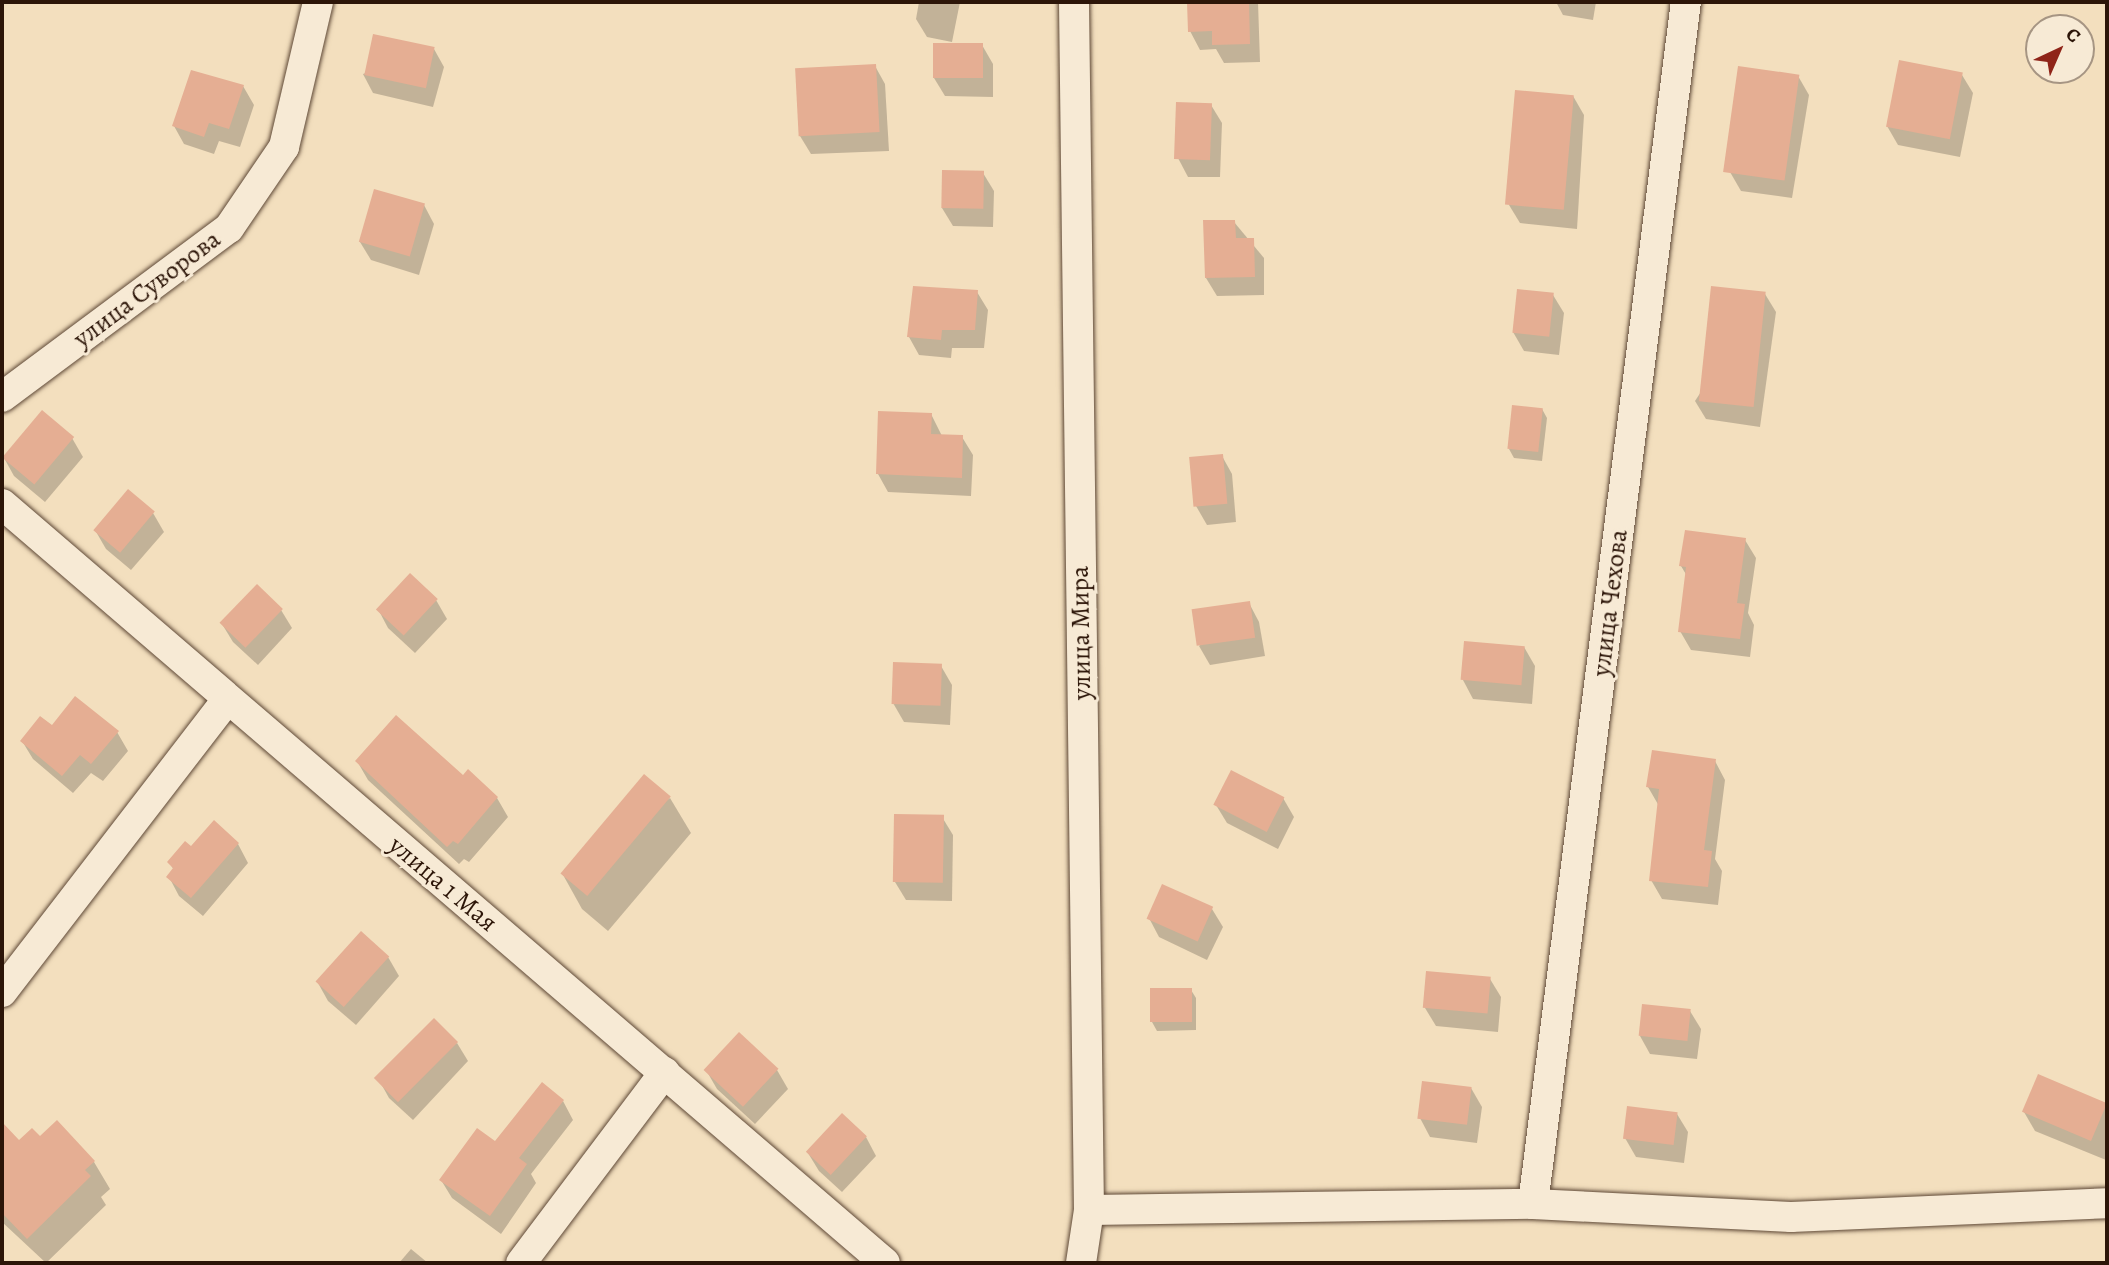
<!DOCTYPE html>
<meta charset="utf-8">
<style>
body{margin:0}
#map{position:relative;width:2109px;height:1265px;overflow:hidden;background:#f3dfbe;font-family:Alegreya,serif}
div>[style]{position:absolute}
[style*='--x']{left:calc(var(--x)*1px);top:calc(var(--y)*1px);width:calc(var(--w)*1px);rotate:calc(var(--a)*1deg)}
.shadow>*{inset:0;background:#0003}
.building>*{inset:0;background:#e5ae93;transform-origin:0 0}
.roads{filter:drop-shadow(0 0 2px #5e4836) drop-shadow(0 0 2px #5e4836)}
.minor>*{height:30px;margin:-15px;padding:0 15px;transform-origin:15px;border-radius:15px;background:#f7ead5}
span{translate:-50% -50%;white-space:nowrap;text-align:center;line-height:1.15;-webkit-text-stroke:6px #f7ead5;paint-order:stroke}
.street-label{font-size:26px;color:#2c1508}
.frame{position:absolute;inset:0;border:4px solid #2c1508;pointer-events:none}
.north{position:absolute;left:2025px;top:14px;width:70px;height:70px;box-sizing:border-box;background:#f7ead5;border:2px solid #a69583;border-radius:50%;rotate:44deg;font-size:19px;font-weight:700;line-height:28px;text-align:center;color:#2c1508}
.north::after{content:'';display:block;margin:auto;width:24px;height:32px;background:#8f2418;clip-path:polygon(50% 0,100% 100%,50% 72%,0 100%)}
</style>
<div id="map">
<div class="shadow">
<i style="clip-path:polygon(919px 2px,960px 2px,952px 42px,927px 37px,916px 19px)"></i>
<i style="clip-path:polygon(1189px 2px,1258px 2px,1260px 62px,1224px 63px,1216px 49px,1200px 50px,1190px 31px)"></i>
<i style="clip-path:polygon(1556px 2px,1596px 2px,1593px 20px,1563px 15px)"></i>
<i style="clip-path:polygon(982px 45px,993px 64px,993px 97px,945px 96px,934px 78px)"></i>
<i style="clip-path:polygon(434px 49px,444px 67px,433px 107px,373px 93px,363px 74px)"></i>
<i style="clip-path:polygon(875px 66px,885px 84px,889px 151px,811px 154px,800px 136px)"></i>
<i style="clip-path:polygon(1962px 75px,1973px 93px,1960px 157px,1898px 145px,1887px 126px)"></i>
<i style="clip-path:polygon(1798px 76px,1809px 95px,1792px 198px,1741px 191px,1730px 172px)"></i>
<i style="clip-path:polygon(243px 86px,254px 105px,240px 147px,219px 141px,214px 154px,184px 144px,174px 126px)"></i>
<i style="clip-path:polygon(1573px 96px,1584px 115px,1577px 229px,1520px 223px,1509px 205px)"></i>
<i style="clip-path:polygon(1211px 105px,1222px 123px,1220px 177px,1188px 177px,1178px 158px)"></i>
<i style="clip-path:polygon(983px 173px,994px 191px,993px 227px,953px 226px,942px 208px)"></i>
<i style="clip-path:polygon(424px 205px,434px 224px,419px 275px,371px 260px,360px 242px)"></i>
<i style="clip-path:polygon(1234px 222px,1264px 258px,1264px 295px,1217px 296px,1206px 278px)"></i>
<i style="clip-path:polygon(977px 292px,988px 310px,984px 348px,952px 348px,951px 358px,919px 355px,909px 337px)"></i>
<i style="clip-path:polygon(1765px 294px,1776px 312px,1760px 427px,1706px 419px,1695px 401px)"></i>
<i style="clip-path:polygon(1553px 295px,1564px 313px,1559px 355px,1524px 351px,1513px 332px)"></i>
<i style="clip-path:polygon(1542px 409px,1547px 418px,1542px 461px,1514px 458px,1509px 449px)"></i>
<i style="clip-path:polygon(931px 414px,942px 436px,962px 437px,973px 455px,971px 496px,888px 492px,878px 474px)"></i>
<i style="clip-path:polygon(72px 438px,83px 457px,45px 502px,14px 476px,4px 458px)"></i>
<i style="clip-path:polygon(1222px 456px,1232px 474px,1236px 522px,1207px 525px,1196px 506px)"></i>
<i style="clip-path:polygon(153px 513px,164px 532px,131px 570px,106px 549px,95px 530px)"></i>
<i style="clip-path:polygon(1745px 540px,1756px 558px,1748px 613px,1754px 625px,1750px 657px,1691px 650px,1680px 631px,1687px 576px,1681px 566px)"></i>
<i style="clip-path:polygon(436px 600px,447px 619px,415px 653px,388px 628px,378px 609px)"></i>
<i style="clip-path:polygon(1249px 603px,1259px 622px,1265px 656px,1210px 665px,1199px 646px)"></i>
<i style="clip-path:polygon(281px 610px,292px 628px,258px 665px,233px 642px,222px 624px)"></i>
<i style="clip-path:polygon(1524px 647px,1535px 666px,1532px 704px,1473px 699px,1463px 680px)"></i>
<i style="clip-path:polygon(941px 666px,952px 685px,950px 725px,904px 722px,893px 703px)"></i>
<i style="clip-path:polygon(52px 727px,117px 732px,128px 751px,103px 781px,91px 773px,73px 793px,33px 759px,22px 741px)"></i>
<i style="clip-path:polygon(357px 761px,463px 777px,468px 771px,497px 798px,508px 817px,469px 862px,464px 859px,459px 864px,368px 780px)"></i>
<i style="clip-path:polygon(1715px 761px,1725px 780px,1715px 859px,1722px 871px,1718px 905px,1662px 899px,1651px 880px,1659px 806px,1648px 787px)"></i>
<i style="clip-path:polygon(670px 798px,691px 833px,608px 931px,582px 909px,562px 873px)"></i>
<i style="clip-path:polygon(1283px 798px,1294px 817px,1278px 849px,1227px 823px,1216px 805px)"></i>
<i style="clip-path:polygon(942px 817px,953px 835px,952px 901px,906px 900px,895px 882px)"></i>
<i style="clip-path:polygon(214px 822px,238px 844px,248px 863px,203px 916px,179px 896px,169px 877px,174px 870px,169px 862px,191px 848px)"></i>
<i style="clip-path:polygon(1212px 909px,1223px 927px,1207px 960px,1159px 937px,1149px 918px)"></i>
<i style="clip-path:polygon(388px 957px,399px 976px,356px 1025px,328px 1001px,318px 983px)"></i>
<i style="clip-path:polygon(1490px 979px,1501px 997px,1498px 1032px,1436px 1026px,1425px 1008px)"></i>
<i style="clip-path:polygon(1191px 990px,1196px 998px,1196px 1030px,1157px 1031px,1152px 1022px)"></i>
<i style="clip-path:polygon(1690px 1011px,1701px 1029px,1697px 1059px,1650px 1054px,1640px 1036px)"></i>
<i style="clip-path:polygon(457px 1043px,468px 1061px,413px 1120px,389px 1098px,379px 1080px)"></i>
<i style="clip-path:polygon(706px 1070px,777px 1070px,788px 1089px,755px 1124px,717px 1089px)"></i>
<i style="clip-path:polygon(2039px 1076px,2107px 1105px,2106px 1160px,2035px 1131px,2024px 1112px)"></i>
<i style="clip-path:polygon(1471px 1088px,1482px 1107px,1477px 1143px,1430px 1137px,1420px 1118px)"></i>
<i style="clip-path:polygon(563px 1101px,573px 1120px,531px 1174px,536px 1183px,501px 1234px,452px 1198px,441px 1180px)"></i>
<i style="clip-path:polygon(1677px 1114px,1688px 1132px,1684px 1163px,1636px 1157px,1625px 1138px)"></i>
<i style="clip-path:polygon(13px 1136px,19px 1142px,40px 1139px,94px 1162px,110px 1189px,101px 1197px,106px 1205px,46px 1263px,2px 1222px,2px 1147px)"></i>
<i style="clip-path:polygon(866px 1137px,876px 1156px,842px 1192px,819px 1171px,808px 1153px)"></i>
<i style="clip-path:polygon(411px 1249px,428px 1263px,399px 1263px)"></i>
</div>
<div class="building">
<i style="clip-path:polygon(1187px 2px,1249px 2px,1250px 44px,1212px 45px,1212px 31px,1188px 32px)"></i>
<i style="left:373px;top:34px;width:63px;height:42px;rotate:12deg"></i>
<i style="left:933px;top:43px;width:50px;height:35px"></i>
<i style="left:1899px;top:60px;width:65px;height:68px;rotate:11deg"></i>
<i style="left:876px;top:64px;width:68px;height:81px;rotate:87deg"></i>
<i style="left:1738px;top:66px;width:62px;height:107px;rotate:8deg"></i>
<i style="clip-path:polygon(191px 70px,244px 85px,229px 129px,209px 123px,204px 137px,172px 126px)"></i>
<i style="left:1515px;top:90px;width:59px;height:115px;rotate:5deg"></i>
<i style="left:1176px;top:102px;width:36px;height:57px;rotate:2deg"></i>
<i style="left:942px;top:170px;width:42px;height:38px;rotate:1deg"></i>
<i style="left:374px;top:189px;width:53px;height:55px;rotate:16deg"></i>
<i style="clip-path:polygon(1203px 220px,1235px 220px,1236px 238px,1254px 238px,1255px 277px,1205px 278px)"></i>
<i style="clip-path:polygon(913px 286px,978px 290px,975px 330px,942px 330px,941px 340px,907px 337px)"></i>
<i style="left:1711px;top:286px;width:55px;height:116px;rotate:6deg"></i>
<i style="left:1517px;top:289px;width:37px;height:44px;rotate:6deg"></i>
<i style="left:1512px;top:405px;width:31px;height:44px;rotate:6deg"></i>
<i style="left:42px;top:410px;width:42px;height:62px;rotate:40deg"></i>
<i style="clip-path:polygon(878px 411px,932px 413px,931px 434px,963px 435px,962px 478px,876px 474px)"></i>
<i style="left:1223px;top:454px;width:50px;height:34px;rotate:85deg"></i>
<i style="left:128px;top:489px;width:35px;height:54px;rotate:40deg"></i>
<i style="clip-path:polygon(1685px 530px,1746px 538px,1737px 603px,1745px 604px,1740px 639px,1678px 632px,1686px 567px,1679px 566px)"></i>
<i style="left:410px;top:573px;width:38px;height:50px;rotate:43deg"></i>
<i style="left:257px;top:584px;width:36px;height:54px;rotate:44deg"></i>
<i style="left:1250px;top:601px;width:37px;height:59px;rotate:82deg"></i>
<i style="left:1464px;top:641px;width:61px;height:39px;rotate:5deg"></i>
<i style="left:893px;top:662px;width:49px;height:42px;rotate:2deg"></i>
<i style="clip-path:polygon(75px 696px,119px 731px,91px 764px,80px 755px,62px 776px,20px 741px,40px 716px,52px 725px)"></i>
<i style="clip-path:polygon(396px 715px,463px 775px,468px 769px,498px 797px,458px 844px,453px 841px,447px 847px,355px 761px)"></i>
<i style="clip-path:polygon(1652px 750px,1716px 759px,1704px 850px,1712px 851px,1708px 887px,1649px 881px,1659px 789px,1646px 787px)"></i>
<i style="left:1231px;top:770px;width:60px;height:39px;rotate:27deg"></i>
<i style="left:644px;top:774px;width:35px;height:130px;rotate:40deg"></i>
<i style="left:894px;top:814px;width:50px;height:68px;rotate:1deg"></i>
<i style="clip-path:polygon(214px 820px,239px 843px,191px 898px,166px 877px,173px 868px,167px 862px,185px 841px,191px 846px)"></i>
<i style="left:1162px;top:884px;width:56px;height:38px;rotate:24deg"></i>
<i style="left:361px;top:931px;width:38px;height:68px;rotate:42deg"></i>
<i style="left:1426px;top:971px;width:65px;height:37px;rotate:5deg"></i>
<i style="left:1150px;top:988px;width:42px;height:34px"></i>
<i style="left:1642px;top:1004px;width:49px;height:32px;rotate:6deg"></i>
<i style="left:434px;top:1018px;width:34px;height:85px;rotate:45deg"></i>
<i style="left:739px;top:1032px;width:54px;height:52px;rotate:43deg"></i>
<i style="left:2038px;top:1074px;width:75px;height:41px;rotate:23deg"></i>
<i style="left:1422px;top:1081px;width:50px;height:38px;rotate:7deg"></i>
<i style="clip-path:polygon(542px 1082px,564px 1100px,519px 1158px,527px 1164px,490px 1216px,439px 1180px,477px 1128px,495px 1141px)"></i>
<i style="left:1627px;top:1106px;width:51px;height:33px;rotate:7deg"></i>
<i style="left:842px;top:1113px;width:34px;height:53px;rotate:43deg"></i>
<i style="clip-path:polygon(57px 1120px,95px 1161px,85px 1170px,91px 1176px,27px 1239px,2px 1213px,2px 1122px,19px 1140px,32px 1128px,40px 1136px)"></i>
</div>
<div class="roads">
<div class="minor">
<i style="--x:1074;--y:2;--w:1208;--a:89.29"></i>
<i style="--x:1089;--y:1210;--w:54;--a:98.6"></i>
<i style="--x:2;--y:397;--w:283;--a:-36.7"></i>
<i style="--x:229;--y:228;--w:98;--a:-55.8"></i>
<i style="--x:284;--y:147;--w:149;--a:-76.8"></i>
<i style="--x:2;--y:504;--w:1164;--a:40.68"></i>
<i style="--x:2;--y:992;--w:367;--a:-52.4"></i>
<i style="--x:1533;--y:1204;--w:1212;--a:-82.75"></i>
<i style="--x:1089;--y:1210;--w:444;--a:-0.8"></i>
<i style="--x:1533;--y:1204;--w:258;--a:2.9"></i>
<i style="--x:1791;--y:1217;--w:316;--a:-2.5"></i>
<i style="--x:521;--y:1263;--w:239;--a:-53"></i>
</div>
</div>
<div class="street-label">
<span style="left:147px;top:289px;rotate:-37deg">улица Суворова</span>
<span style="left:1610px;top:603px;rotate:-83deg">улица Чехова</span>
<span style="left:1081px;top:633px;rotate:-91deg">улица Мира</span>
<span style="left:443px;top:884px;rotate:40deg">улица 1 Мая</span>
</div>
<div class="frame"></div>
<div class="north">С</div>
</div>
